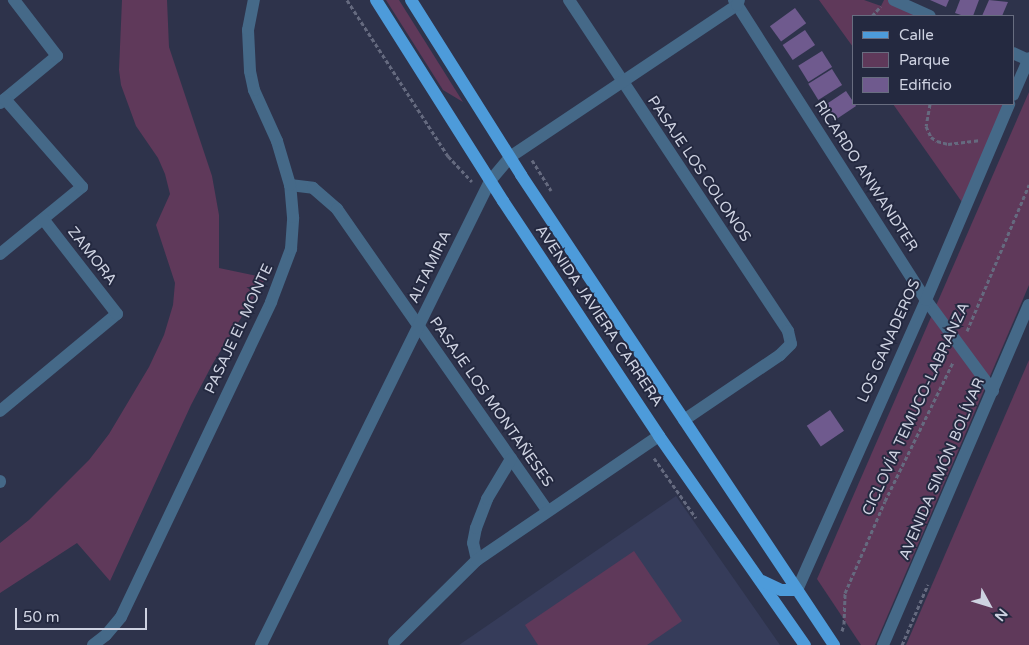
<!DOCTYPE html>
<meta charset="utf-8">
<style>
body{margin:0}
#map{position:relative;width:1029px;height:645px;overflow:hidden;background:#2e334b;font-family:"Varela Round",sans-serif}
div>[style]{position:absolute}
[style*='--x']{left:calc(var(--x)*1px);top:calc(var(--y)*1px);width:calc(var(--w)*1px);rotate:calc(var(--a)*1deg)}
.built>*{inset:0;background:#363c5a}
.green>*{inset:0;background:#5f395a}
.building>*{inset:0;background:#6f5a8e;transform-origin:0 0}
.path>*{height:3px;margin-top:-1.5px;transform-origin:0;background:repeating-linear-gradient(90deg,#656a7f 0 4px,transparent 0 6.5px)}
.minor>*{height:12px;margin:-6px;padding:0 6px;transform-origin:6px;border-radius:6px;background:#456988}
.major>*{height:12px;margin:-6px;padding:0 6px;transform-origin:6px;border-radius:6px;background:#4d9bda}
span{translate:-50% -50%;white-space:nowrap;text-align:center;line-height:1.15;-webkit-text-stroke:4px #242940;paint-order:stroke}
.street-label{font-size:15px;color:#ced2e1}
.legend{position:absolute;left:852px;top:15px;width:162px;height:90px;box-sizing:border-box;background:#242940;border:1px solid #686d80;margin:0;padding:6px 9px;list-style:none;font-size:15px;color:#ced2e1}
.legend li{display:flex;align-items:center;gap:10px;height:25px}
.legend b{width:25px;border:1px solid #686d80}
.north{position:absolute;left:964px;top:580px;width:50px;height:50px;-webkit-text-stroke:4px #242940;paint-order:stroke;rotate:129deg;font-size:14px;font-weight:700;line-height:20px;text-align:center;color:#ced2e1}
.north::after{content:'';display:block;margin:auto;width:18px;height:22px;background:#ced2e1;clip-path:polygon(50% 0,100% 100%,50% 72%,0 100%)}
.scale{position:absolute;left:15px;top:608px;width:132px;height:22px;box-sizing:border-box;border:2px solid #ced2e1;border-top:0;padding-left:6px;font-size:15px;line-height:18px;white-space:nowrap;color:#ced2e1;-webkit-text-stroke:4px #242940;paint-order:stroke}
</style>
<div id="map">
<div class="built">
<i style="clip-path:polygon(676px 496px,780px 645px,459px 645px)"></i>
</div>
<div class="green">
<i style="clip-path:polygon(122px 0,167px 0,169px 47px,212px 176px,219px 215px,219px 268px,266px 278px,213px 363px,191px 405px,110px 581px,77px 543px,0 593px,0 543px,29px 520px,89px 460px,109px 434px,149px 367px,164px 335px,173px 305px,175px 283px,156px 225px,170px 194px,165px 174px,158px 158px,136px 126px,121px 85px,119px 70px)"></i>
<i style="clip-path:polygon(386px 0,399px 0,463px 102px,443px 90px)"></i>
<i style="clip-path:polygon(819px 0,864px 0,881px 6px,884px 0,894px 0,930px 16px,853px 16px,853px 47px)"></i>
<i style="clip-path:polygon(1029px 92px,1029px 285px,875px 645px,861px 645px,817px 579px)"></i>
<i style="clip-path:polygon(893px 104px,1009px 104px,964px 205px)"></i>
<i style="clip-path:polygon(1029px 360px,1029px 645px,906px 645px)"></i>
<i style="clip-path:polygon(634px 551px,682px 621px,647px 645px,538px 645px,525px 625px)"></i>
</div>
<div class="building">
<i style="clip-path:polygon(930px 0,949px 0,946px 7px)"></i>
<i style="clip-path:polygon(960px 0,979px 0,973px 16px,964px 16px,955px 13px)"></i>
<i style="clip-path:polygon(989px 0,1008px 2px,1002px 16px,982px 16px)"></i>
<i style="left:795px;top:8px;width:19px;height:31px;rotate:54deg"></i>
<i style="left:805px;top:30px;width:18px;height:27px;rotate:56deg"></i>
<i style="left:822px;top:51px;width:19px;height:28px;rotate:58deg"></i>
<i style="left:832px;top:69px;width:19px;height:28px;rotate:58deg"></i>
<i style="left:846px;top:91px;width:18px;height:27px;rotate:56deg"></i>
<i style="left:830px;top:410px;width:25px;height:28px;rotate:56deg"></i>
</div>
<div class="path">
<i style="--x:347;--y:0;--w:186;--a:57.1"></i>
<i style="--x:448;--y:156;--w:35;--a:47"></i>
<i style="--x:872;--y:16;--w:13;--a:-48"></i>
<i style="--x:930;--y:104;--w:22;--a:100"></i>
<i style="--x:926;--y:126;--w:12;--a:66"></i>
<i style="--x:931;--y:137;--w:7;--a:34"></i>
<i style="--x:937;--y:141;--w:11;--a:15"></i>
<i style="--x:948;--y:144;--w:31;--a:-7"></i>
<i style="--x:532;--y:160;--w:36;--a:58"></i>
<i style="--x:967;--y:331;--w:159;--a:-67"></i>
<i style="--x:654;--y:458;--w:73;--a:55"></i>
<i style="--x:842;--y:631;--w:7;--a:-74"></i>
<i style="--x:844;--y:624;--w:31;--a:-88"></i>
<i style="--x:845;--y:593;--w:100;--a:-66.5"></i>
<i style="--x:885;--y:501;--w:155;--a:-63.9"></i>
<i style="--x:902;--y:645;--w:66;--a:-66.9"></i>
</div>
<div class="minor">
<i style="--x:569;--y:0;--w:397;--a:56.5"></i>
<i style="--x:788;--y:331;--w:13;--a:77"></i>
<i style="--x:791;--y:344;--w:16;--a:135"></i>
<i style="--x:780;--y:355;--w:116;--a:145.9"></i>
<i style="--x:734;--y:0;--w:356;--a:57.4"></i>
<i style="--x:926;--y:300;--w:113;--a:53.6"></i>
<i style="--x:894;--y:0;--w:39;--a:24"></i>
<i style="--x:1013;--y:53;--w:17;--a:25"></i>
<i style="--x:1013;--y:95;--w:40;--a:-66.6"></i>
<i style="--x:0;--y:103;--w:74;--a:-39.5"></i>
<i style="--x:57;--y:56;--w:71;--a:-127.5"></i>
<i style="--x:290;--y:185;--w:23;--a:7"></i>
<i style="--x:313;--y:188;--w:32;--a:41"></i>
<i style="--x:337;--y:209;--w:368;--a:55.1"></i>
<i style="--x:0;--y:254;--w:106;--a:-39.3"></i>
<i style="--x:82;--y:187;--w:117;--a:-131.2"></i>
<i style="--x:0;--y:411;--w:152;--a:-39.7"></i>
<i style="--x:117;--y:314;--w:120;--a:-127.9"></i>
<i style="--x:0;--y:481;--w:1;--a:90"></i>
<i style="--x:477;--y:560;--w:17;--a:-103"></i>
<i style="--x:473;--y:543;--w:15;--a:-79"></i>
<i style="--x:476;--y:528;--w:31;--a:-69"></i>
<i style="--x:487;--y:499;--w:47;--a:-59"></i>
<i style="--x:797;--y:590;--w:317;--a:-66"></i>
<i style="--x:926;--y:300;--w:213;--a:-67"></i>
<i style="--x:394;--y:642;--w:117;--a:-44.7"></i>
<i style="--x:477;--y:560;--w:220;--a:-34.3"></i>
<i style="--x:93;--y:645;--w:16;--a:-38"></i>
<i style="--x:106;--y:635;--w:23;--a:-50"></i>
<i style="--x:121;--y:617;--w:349;--a:-64.5"></i>
<i style="--x:271;--y:302;--w:57;--a:-69.3"></i>
<i style="--x:291;--y:249;--w:32;--a:-86"></i>
<i style="--x:293;--y:217;--w:32;--a:-95"></i>
<i style="--x:290;--y:185;--w:46;--a:-106.5"></i>
<i style="--x:277;--y:141;--w:56;--a:-114.3"></i>
<i style="--x:254;--y:90;--w:19;--a:-102"></i>
<i style="--x:250;--y:71;--w:41;--a:-92.8"></i>
<i style="--x:248;--y:30;--w:31;--a:-79"></i>
<i style="--x:261;--y:645;--w:517;--a:-63.73"></i>
<i style="--x:490;--y:181;--w:31;--a:-50"></i>
<i style="--x:510;--y:157;--w:273;--a:-33.8"></i>
<i style="--x:737;--y:5;--w:5;--a:-68"></i>
<i style="--x:883;--y:645;--w:370;--a:-66.8"></i>
</div>
<div class="major">
<i style="--x:376;--y:0;--w:238;--a:57.7"></i>
<i style="--x:503;--y:201;--w:282;--a:56.4"></i>
<i style="--x:659;--y:436;--w:255;--a:55.1"></i>
<i style="--x:411;--y:0;--w:207;--a:57.8"></i>
<i style="--x:521;--y:175;--w:565;--a:56.34"></i>
<i style="--x:762;--y:581;--w:21;--a:25"></i>
<i style="--x:781;--y:590;--w:16;--a:0"></i>
</div>
<div class="street-label">
<span style="left:699px;top:169px;rotate:56deg">PASAJE LOS COLONOS</span>
<span style="left:866px;top:176px;rotate:57deg">RICARDO ANWANDTER</span>
<span style="left:92px;top:256px;rotate:52deg">ZAMORA</span>
<span style="left:430px;top:267px;rotate:-64deg">ALTAMIRA</span>
<span style="left:599px;top:316px;rotate:56deg">AVENIDA JAVIERA CARRERA</span>
<span style="left:239px;top:329px;rotate:-65deg">PASAJE EL MONTE</span>
<span style="left:889px;top:341px;rotate:-66deg">LOS GANADEROS</span>
<span style="left:491px;top:402px;rotate:55deg">PASAJE LOS MONTAÑESES</span>
<span style="left:916px;top:409px;rotate:-65deg">CICLOVÍA TEMUCO-LABRANZA</span>
<span style="left:942px;top:469px;rotate:-67deg">AVENIDA SIMÓN BOLÍVAR</span>
</div>
<ul class="legend">
<li><b style="height:6px;background:#4d9bda"></b>Calle</li>
<li><b style="height:14px;background:#5f395a"></b>Parque</li>
<li><b style="height:14px;background:#6f5a8e"></b>Edificio</li>
</ul>
<div class="north">N</div>
<div class="scale">50 m</div>
</div>
